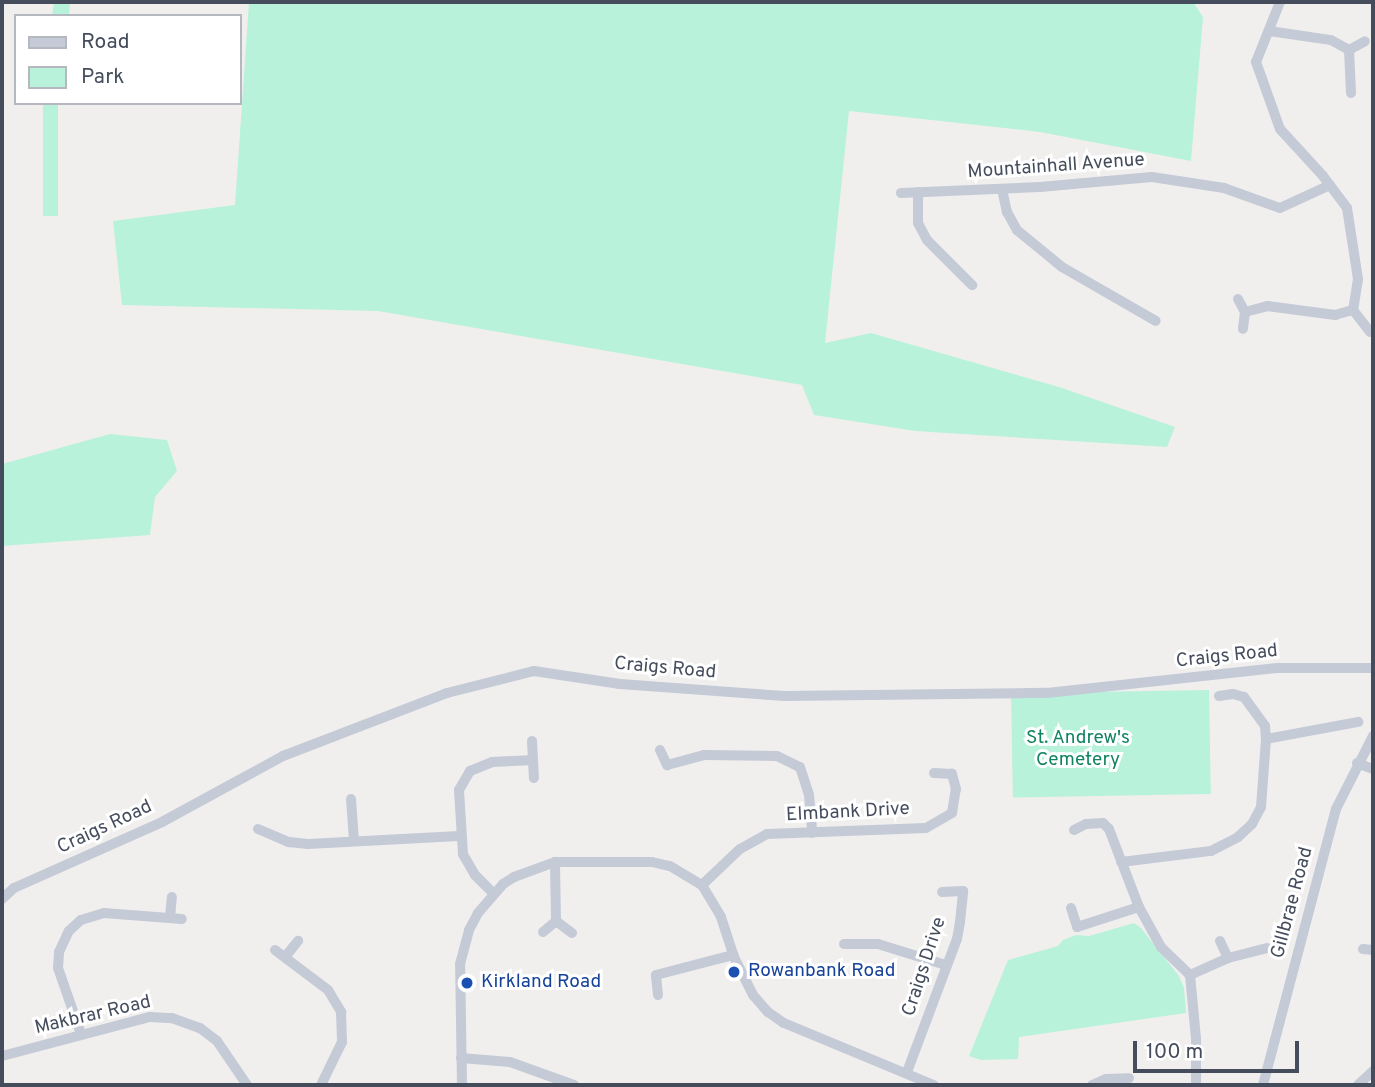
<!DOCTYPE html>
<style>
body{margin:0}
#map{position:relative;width:1375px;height:1087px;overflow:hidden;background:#f1efee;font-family:Overpass,sans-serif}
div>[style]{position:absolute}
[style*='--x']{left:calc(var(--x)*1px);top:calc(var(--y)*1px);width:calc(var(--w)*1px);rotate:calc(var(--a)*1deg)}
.green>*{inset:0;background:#b9f2da;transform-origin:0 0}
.minor>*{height:10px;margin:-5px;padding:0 5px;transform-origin:5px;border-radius:5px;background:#c4cad6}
.dots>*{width:19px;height:19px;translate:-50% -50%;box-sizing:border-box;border:4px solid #fff;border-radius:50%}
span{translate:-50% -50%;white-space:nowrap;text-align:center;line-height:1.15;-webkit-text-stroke:6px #fff;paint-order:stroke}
.street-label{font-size:19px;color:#454d5d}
.park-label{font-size:19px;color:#118361}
.transit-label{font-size:19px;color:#164399}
.left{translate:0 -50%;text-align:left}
.frame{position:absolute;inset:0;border:4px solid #454d5d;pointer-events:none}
.legend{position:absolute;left:14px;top:14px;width:228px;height:91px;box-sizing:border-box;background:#fff;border:2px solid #b5b8be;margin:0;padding:9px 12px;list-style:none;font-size:21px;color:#454d5d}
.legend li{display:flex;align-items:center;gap:14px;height:35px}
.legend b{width:35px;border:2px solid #b5b8be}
.scale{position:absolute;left:1133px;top:1041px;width:166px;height:32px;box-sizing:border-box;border:4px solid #454d5d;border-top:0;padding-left:9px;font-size:21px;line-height:24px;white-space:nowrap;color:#454d5d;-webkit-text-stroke:5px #fff;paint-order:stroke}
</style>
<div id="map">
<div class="green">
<i style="clip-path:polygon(54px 2px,70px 2px,69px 16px,52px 16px)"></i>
<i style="clip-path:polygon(249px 2px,1193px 2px,1203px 17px,1191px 161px,1040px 132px,849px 111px,825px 343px,871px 333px,1059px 387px,1175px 427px,1167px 447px,915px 431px,814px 415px,802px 385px,378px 311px,122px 305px,113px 221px,235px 205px)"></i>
<i style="left:43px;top:103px;width:15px;height:113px"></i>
<i style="clip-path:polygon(110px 434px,167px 440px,177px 471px,155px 497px,150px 535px,2px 546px,2px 464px)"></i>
<i style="left:1209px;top:690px;width:104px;height:198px;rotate:89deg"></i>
<i style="clip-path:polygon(1134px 923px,1141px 928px,1179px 976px,1184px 988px,1186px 1013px,1019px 1037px,1018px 1059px,981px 1060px,969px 1056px,1008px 960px,1058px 946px,1063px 940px,1076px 935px,1089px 936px)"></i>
</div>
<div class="minor">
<i style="--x:1280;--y:2;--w:65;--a:111.8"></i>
<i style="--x:1256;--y:62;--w:71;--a:70.3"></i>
<i style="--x:1280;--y:129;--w:64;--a:47.5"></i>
<i style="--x:1323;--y:176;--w:40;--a:53"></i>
<i style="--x:1347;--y:208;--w:72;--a:81.2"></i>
<i style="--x:1358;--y:279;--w:31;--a:99"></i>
<i style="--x:1353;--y:310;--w:28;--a:52"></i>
<i style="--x:1269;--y:31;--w:63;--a:8.3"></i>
<i style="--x:1331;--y:40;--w:21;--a:29"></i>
<i style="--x:1349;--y:50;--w:43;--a:87.3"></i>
<i style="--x:1349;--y:50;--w:18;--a:-29"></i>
<i style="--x:1002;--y:189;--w:24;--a:78"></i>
<i style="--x:1007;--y:212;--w:21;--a:61"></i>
<i style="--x:1017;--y:230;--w:58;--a:39.4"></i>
<i style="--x:1062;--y:267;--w:108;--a:29.9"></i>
<i style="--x:918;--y:192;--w:31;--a:90"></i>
<i style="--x:918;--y:223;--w:19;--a:62"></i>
<i style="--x:927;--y:240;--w:64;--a:45"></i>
<i style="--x:901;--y:193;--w:139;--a:-2.5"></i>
<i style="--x:1040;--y:187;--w:112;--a:-5.1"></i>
<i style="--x:1152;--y:177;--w:73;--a:8.7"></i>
<i style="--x:1224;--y:188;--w:59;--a:19.7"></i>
<i style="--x:1280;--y:208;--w:55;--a:-24.7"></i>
<i style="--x:1238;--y:299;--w:15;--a:62"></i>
<i style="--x:1245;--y:312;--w:17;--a:97"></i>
<i style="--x:1245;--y:312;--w:23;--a:-15"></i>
<i style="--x:1267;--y:306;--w:69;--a:7.5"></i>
<i style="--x:1335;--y:315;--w:19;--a:-16"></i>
<i style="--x:1219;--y:696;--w:14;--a:-8"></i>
<i style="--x:1233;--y:694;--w:11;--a:15"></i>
<i style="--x:1244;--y:697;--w:36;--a:54"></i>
<i style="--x:1265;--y:726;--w:13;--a:86"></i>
<i style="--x:532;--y:741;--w:19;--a:87"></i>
<i style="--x:660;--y:750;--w:17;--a:65"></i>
<i style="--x:667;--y:765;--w:38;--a:-15"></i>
<i style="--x:704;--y:755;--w:73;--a:0.8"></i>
<i style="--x:777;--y:756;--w:25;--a:26"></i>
<i style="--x:800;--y:767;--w:29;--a:72"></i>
<i style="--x:809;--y:795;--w:38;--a:85"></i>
<i style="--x:1357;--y:763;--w:17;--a:21"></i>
<i style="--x:351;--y:799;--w:42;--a:85.9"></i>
<i style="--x:258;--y:829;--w:34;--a:23"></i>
<i style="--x:289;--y:842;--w:19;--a:6"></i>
<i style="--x:308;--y:844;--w:151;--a:-3"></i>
<i style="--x:1074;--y:830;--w:13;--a:-27"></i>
<i style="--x:1086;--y:824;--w:17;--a:-3"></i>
<i style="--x:1103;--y:823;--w:8;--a:45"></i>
<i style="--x:1109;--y:829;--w:84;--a:69"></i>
<i style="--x:1139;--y:907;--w:46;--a:61.2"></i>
<i style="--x:1161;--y:947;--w:40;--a:44"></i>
<i style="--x:1190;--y:975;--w:63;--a:84.6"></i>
<i style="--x:1196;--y:1038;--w:47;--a:90"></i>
<i style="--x:1121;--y:862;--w:91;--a:-7"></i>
<i style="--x:1211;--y:851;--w:30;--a:-27"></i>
<i style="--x:1238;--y:837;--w:19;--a:-43"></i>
<i style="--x:1252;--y:824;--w:19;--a:-62"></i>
<i style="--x:1261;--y:807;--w:68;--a:-85.8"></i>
<i style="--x:1266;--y:739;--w:94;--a:-10.5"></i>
<i style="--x:702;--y:885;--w:52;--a:-43.5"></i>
<i style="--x:740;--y:849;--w:31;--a:-29"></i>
<i style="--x:767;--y:834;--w:159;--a:-2.2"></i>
<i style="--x:926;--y:828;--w:30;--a:-30"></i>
<i style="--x:952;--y:813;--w:24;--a:-81"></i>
<i style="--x:956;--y:789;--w:16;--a:-105"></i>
<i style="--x:952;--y:774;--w:18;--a:-177"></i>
<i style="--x:494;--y:894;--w:27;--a:-135"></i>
<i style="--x:475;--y:875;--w:24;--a:-120"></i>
<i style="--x:463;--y:854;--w:64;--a:-93.6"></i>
<i style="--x:459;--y:790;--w:22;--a:-60"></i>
<i style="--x:470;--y:771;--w:24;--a:-22"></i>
<i style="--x:492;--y:762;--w:41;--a:-2.8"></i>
<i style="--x:533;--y:760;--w:18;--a:87"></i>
<i style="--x:2;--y:899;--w:16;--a:-43"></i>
<i style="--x:14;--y:888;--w:162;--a:-24"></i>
<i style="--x:162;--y:822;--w:138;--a:-28.6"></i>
<i style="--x:283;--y:756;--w:176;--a:-21"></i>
<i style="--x:447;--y:693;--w:90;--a:-14.2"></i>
<i style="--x:534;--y:671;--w:87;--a:8.6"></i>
<i style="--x:620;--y:684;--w:165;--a:4.2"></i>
<i style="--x:785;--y:696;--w:262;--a:-0.7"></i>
<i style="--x:1047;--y:693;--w:233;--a:-6.2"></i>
<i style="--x:1279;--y:668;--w:94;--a:0"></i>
<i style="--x:1071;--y:908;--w:20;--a:72"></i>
<i style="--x:1077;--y:927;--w:65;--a:-17.9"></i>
<i style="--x:170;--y:918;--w:21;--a:-85"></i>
<i style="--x:543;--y:932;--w:17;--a:-40"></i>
<i style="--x:572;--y:933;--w:20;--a:-143"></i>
<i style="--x:556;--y:921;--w:59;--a:-91"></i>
<i style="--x:555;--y:862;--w:97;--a:0"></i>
<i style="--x:652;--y:862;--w:18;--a:13"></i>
<i style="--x:670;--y:866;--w:37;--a:31"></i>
<i style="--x:702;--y:885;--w:37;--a:59"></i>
<i style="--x:721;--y:917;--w:40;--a:72"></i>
<i style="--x:733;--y:955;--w:45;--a:63.4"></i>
<i style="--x:753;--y:995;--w:23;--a:49"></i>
<i style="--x:768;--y:1012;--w:19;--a:35"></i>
<i style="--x:784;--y:1023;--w:162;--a:22.5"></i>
<i style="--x:1220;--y:941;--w:19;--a:65"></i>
<i style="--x:844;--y:944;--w:34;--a:0"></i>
<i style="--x:878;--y:944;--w:71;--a:17.2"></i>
<i style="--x:1363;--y:949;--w:10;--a:6"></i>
<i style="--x:275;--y:950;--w:66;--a:37"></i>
<i style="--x:328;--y:990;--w:26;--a:59"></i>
<i style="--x:341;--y:1012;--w:30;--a:88"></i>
<i style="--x:342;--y:1042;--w:48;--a:116"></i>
<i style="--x:285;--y:957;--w:21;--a:-51"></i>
<i style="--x:1190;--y:975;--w:42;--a:-24.1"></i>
<i style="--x:1228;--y:958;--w:40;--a:-14.4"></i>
<i style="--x:658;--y:995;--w:20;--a:-96"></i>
<i style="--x:656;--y:975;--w:80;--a:-14.6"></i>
<i style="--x:81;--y:1034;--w:70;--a:-109.2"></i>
<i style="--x:58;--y:968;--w:16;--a:-86"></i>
<i style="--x:59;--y:952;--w:23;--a:-65"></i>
<i style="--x:69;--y:931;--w:16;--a:-43"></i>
<i style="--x:81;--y:920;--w:24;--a:-17"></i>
<i style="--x:104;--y:913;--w:78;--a:4.4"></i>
<i style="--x:2;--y:1056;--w:153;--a:-14.8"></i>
<i style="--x:150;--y:1017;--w:22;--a:3"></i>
<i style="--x:172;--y:1018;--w:30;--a:20"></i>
<i style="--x:200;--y:1028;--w:21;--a:37"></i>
<i style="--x:217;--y:1041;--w:53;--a:55.7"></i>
<i style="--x:461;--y:1058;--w:49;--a:4.7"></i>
<i style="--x:510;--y:1062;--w:68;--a:19.8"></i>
<i style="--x:907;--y:1072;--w:142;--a:-69.4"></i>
<i style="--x:957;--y:939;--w:17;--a:-80"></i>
<i style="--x:960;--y:922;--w:31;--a:-84"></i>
<i style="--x:963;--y:891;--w:21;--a:177"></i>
<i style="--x:462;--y:1085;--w:121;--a:-90.9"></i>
<i style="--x:460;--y:964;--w:35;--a:-75"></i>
<i style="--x:469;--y:930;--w:19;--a:-62"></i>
<i style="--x:478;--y:913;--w:38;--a:-49"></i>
<i style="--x:503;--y:884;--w:13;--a:-32"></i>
<i style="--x:514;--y:877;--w:44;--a:-20.1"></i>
<i style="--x:1092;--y:1085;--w:15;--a:-23"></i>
<i style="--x:1106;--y:1079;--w:23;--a:-2"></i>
<i style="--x:1263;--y:1085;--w:285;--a:-75.2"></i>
<i style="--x:1336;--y:809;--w:82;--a:-63.1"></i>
<i style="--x:1358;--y:1085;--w:21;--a:-43"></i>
</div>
<div class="dots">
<i style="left:734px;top:972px;background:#1a4fb4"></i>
<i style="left:467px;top:983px;background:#1a4fb4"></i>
</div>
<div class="street-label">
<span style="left:1056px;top:167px;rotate:-4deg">Mountainhall Avenue</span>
<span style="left:1227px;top:657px;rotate:-6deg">Craigs Road</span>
<span style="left:665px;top:669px;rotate:5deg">Craigs Road</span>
<span style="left:848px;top:813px;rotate:-3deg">Elmbank Drive</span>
<span style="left:105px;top:828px;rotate:-25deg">Craigs Road</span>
<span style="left:1293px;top:903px;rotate:-75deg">Gillbrae Road</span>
<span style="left:925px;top:967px;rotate:-72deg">Craigs Drive</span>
<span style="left:93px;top:1016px;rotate:-13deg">Makbrar Road</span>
</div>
<div class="park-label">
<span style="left:1078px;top:750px">St. Andrew's<br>Cemetery</span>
</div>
<div class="transit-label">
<span class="left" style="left:748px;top:972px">Rowanbank Road</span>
<span class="left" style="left:481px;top:983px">Kirkland Road</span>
</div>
<div class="frame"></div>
<ul class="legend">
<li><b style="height:9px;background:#c4cad6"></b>Road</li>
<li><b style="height:19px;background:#b9f2da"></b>Park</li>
</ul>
<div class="scale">100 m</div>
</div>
